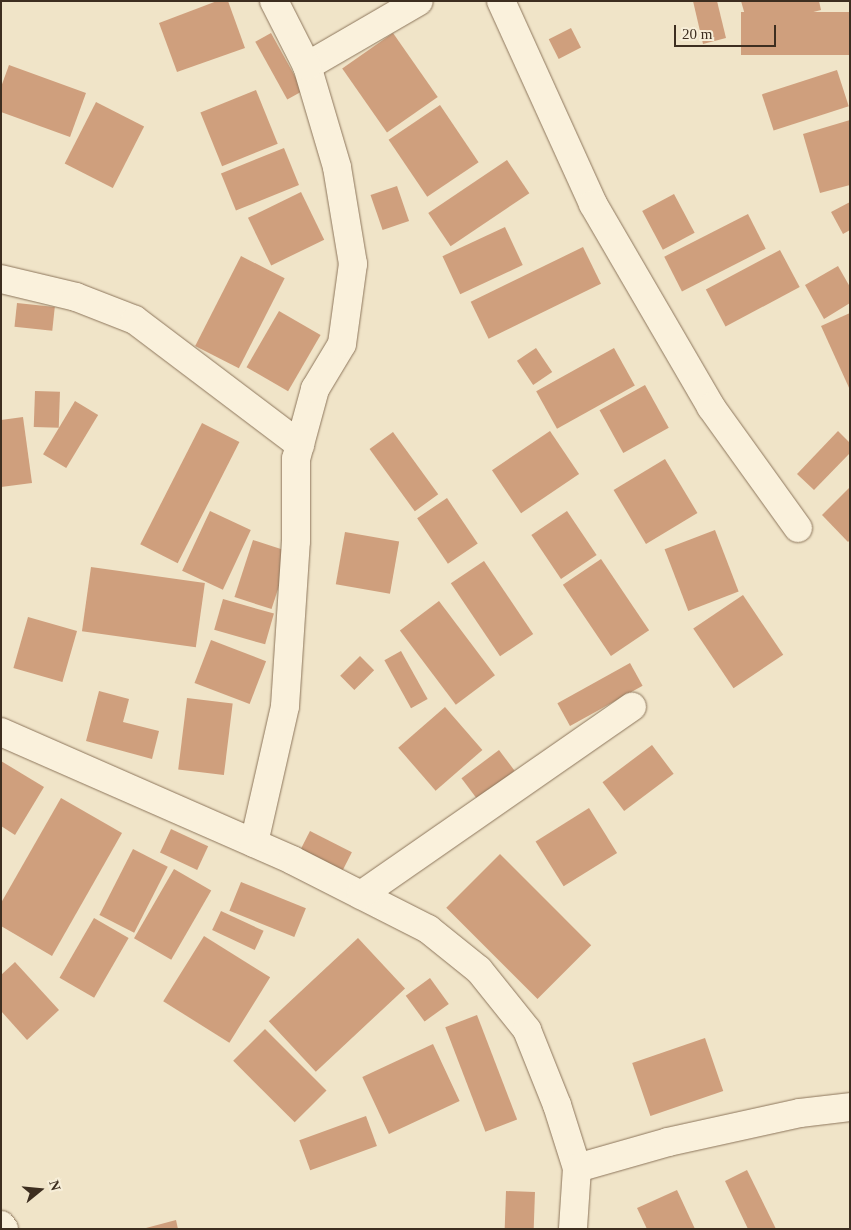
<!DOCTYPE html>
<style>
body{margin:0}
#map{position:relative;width:851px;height:1230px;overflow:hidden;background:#f0e4c8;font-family:Georgia,serif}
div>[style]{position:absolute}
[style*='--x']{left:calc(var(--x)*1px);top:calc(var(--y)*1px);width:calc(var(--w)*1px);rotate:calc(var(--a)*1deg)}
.building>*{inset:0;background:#cf9f7d;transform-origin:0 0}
.roads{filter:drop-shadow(0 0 1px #8d765c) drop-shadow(0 0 1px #8d765c)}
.street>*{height:28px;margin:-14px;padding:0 14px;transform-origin:14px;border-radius:14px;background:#faf1dc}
span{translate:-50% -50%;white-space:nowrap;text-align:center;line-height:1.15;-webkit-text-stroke:5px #f7eed8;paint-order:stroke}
.frame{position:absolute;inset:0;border:2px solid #3d2e20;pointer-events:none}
.north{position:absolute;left:15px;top:1165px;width:50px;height:50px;-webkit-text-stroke:4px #f7eed8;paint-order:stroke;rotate:73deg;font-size:14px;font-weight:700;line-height:20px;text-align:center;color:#3d2e20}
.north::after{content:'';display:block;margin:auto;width:18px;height:22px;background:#3d2e20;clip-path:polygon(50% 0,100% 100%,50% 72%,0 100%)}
.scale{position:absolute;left:674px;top:25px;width:102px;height:22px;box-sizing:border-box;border:2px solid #3d2e20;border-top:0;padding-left:6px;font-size:15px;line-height:18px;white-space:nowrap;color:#3d2e20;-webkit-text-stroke:4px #f7eed8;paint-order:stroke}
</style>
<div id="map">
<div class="building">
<i style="clip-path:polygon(217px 1px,228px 1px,245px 48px,177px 72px,159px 23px)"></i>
<i style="clip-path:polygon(693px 1px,717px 1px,726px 38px,703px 44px)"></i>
<i style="clip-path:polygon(741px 1px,819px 1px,821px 10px,749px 29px)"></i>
<i style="left:850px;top:12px;width:43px;height:109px;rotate:90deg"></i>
<i style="left:571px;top:28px;width:22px;height:25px;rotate:63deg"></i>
<i style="left:271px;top:33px;width:66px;height:18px;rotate:61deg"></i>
<i style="left:393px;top:33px;width:78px;height:62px;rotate:55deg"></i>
<i style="clip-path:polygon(9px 65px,86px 93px,70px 137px,1px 112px,1px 87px)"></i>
<i style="left:837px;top:70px;width:38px;height:79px;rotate:72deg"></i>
<i style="left:256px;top:90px;width:58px;height:60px;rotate:68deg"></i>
<i style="left:96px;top:102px;width:54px;height:69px;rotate:27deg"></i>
<i style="left:440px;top:105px;width:69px;height:62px;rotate:56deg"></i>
<i style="clip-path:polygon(850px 120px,850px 185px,820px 193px,803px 134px)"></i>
<i style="left:284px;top:148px;width:40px;height:68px;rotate:68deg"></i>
<i style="left:507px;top:160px;width:40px;height:95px;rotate:56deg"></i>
<i style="left:397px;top:186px;width:37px;height:28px;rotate:71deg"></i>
<i style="left:301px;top:192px;width:53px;height:59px;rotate:64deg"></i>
<i style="left:674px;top:194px;width:44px;height:36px;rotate:62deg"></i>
<i style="clip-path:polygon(850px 202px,850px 230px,843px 234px,831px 212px)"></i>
<i style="left:748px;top:214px;width:39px;height:94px;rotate:63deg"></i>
<i style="left:505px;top:227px;width:42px;height:69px;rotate:65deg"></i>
<i style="left:583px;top:247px;width:41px;height:125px;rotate:64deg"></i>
<i style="left:780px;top:250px;width:42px;height:84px;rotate:62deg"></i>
<i style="left:241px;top:256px;width:49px;height:101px;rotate:27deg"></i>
<i style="clip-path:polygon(838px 266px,850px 287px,850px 303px,824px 319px,805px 285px)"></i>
<i style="left:17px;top:303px;width:38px;height:24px;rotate:6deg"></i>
<i style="left:279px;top:311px;width:48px;height:65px;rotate:30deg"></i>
<i style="clip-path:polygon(850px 313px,850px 390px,821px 326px)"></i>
<i style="left:536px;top:348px;width:29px;height:23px;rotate:56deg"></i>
<i style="left:614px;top:348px;width:43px;height:89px;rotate:61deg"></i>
<i style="left:645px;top:385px;width:49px;height:52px;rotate:61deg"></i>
<i style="left:35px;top:391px;width:25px;height:36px;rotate:2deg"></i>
<i style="left:75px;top:401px;width:27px;height:62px;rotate:31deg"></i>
<i style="clip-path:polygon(23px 417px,32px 483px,1px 487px,1px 420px)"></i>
<i style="left:202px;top:423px;width:42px;height:136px;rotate:27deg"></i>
<i style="left:550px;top:431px;width:52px;height:70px;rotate:56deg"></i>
<i style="clip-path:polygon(838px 431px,850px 443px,850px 453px,814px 490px,797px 474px)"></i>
<i style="left:393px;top:432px;width:77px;height:29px;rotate:54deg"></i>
<i style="left:665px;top:459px;width:63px;height:60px;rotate:59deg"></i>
<i style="clip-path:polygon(850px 487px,850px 540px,848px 542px,822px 515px)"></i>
<i style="left:447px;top:498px;width:55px;height:36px;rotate:56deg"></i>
<i style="left:210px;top:511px;width:45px;height:66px;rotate:25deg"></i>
<i style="left:567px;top:511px;width:53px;height:43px;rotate:56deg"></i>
<i style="left:715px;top:530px;width:66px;height:54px;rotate:69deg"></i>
<i style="left:345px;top:532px;width:55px;height:53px;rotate:10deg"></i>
<i style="left:253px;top:540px;width:39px;height:60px;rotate:18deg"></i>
<i style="left:601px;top:559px;width:86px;height:46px;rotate:56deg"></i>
<i style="left:484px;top:561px;width:88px;height:40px;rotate:56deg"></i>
<i style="left:91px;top:567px;width:115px;height:65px;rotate:8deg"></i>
<i style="left:743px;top:595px;width:72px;height:60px;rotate:56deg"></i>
<i style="left:223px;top:599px;width:53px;height:32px;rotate:16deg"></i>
<i style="left:439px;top:601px;width:93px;height:49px;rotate:53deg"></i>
<i style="left:28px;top:617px;width:51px;height:53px;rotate:16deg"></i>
<i style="left:211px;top:640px;width:59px;height:46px;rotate:21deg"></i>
<i style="left:401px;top:651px;width:55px;height:19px;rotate:61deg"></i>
<i style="left:360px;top:656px;width:20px;height:28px;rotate:45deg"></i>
<i style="left:630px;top:663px;width:26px;height:83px;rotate:61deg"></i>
<i style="clip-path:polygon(99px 691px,129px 699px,123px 722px,159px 731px,152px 759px,86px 741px)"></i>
<i style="left:187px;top:698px;width:46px;height:72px;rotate:7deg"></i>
<i style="left:445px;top:707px;width:57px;height:62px;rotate:49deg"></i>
<i style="left:652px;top:745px;width:36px;height:62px;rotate:53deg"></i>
<i style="left:499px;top:750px;width:26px;height:47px;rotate:53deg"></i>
<i style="clip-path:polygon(1px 761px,44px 787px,15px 835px,1px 826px)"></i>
<i style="clip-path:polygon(61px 798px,122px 833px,52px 956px,1px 926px,1px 903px)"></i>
<i style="left:589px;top:808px;width:53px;height:63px;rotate:58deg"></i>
<i style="left:171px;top:829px;width:41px;height:26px;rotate:25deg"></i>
<i style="left:310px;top:831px;width:47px;height:21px;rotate:27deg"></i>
<i style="left:133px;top:849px;width:39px;height:74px;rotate:27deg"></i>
<i style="left:500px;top:854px;width:129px;height:76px;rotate:45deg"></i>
<i style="left:174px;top:869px;width:43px;height:80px;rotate:30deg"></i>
<i style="left:241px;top:882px;width:70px;height:31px;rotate:22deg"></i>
<i style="left:221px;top:911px;width:47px;height:21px;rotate:25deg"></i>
<i style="left:94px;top:918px;width:40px;height:69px;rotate:30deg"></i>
<i style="left:204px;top:936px;width:78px;height:77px;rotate:32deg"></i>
<i style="left:358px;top:938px;width:69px;height:122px;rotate:47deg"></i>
<i style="clip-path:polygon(15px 962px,59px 1010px,27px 1040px,1px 1011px,1px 975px)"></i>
<i style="left:430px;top:978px;width:32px;height:30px;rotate:54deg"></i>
<i style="left:477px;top:1015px;width:112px;height:34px;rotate:69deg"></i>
<i style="left:265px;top:1029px;width:87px;height:45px;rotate:45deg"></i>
<i style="left:705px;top:1038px;width:56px;height:77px;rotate:71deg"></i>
<i style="left:433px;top:1044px;width:63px;height:78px;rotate:65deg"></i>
<i style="left:366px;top:1116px;width:32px;height:71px;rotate:70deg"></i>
<i style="clip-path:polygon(747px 1170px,776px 1229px,748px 1229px,725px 1181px)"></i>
<i style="clip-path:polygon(677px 1190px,695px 1229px,647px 1229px,637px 1208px)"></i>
<i style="left:506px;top:1191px;width:29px;height:38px;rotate:2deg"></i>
<i style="clip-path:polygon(176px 1220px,178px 1229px,146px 1229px,146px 1228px)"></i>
</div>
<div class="roads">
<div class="street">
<i style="--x:501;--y:1;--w:223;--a:65.6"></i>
<i style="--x:593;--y:204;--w:235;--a:59.8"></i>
<i style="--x:711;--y:407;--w:149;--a:54.3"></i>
<i style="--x:307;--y:66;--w:129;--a:-30.1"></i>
<i style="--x:1;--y:279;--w:77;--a:13.5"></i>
<i style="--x:76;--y:297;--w:63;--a:21.3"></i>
<i style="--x:135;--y:320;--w:207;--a:37.1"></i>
<i style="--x:1;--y:732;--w:318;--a:23.7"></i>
<i style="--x:292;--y:860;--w:153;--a:26.9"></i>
<i style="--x:428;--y:929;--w:65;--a:38.8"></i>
<i style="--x:479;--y:970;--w:77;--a:51.3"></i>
<i style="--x:527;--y:1030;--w:81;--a:68.2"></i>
<i style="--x:557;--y:1105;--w:66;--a:72.4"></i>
<i style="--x:577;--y:1168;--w:61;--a:93.8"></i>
<i style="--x:254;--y:843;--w:140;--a:-77.2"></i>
<i style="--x:285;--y:706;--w:165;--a:-86.2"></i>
<i style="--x:296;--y:541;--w:82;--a:-90"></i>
<i style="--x:296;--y:459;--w:73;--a:-74.8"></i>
<i style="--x:315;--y:389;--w:52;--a:-59"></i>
<i style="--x:342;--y:344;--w:81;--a:-82.2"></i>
<i style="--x:353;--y:264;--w:98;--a:-99.4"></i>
<i style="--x:337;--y:167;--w:105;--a:-106.5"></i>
<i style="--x:307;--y:66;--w:73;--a:-116.9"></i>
<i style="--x:361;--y:895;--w:330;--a:-34.8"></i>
<i style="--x:577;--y:1168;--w:95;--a:-15.9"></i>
<i style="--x:668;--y:1142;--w:135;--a:-12.4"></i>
<i style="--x:800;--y:1113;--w:50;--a:-6.8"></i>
<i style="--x:1;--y:1225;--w:5;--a:53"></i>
</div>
</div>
<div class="frame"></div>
<div class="north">N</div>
<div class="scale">20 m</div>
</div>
